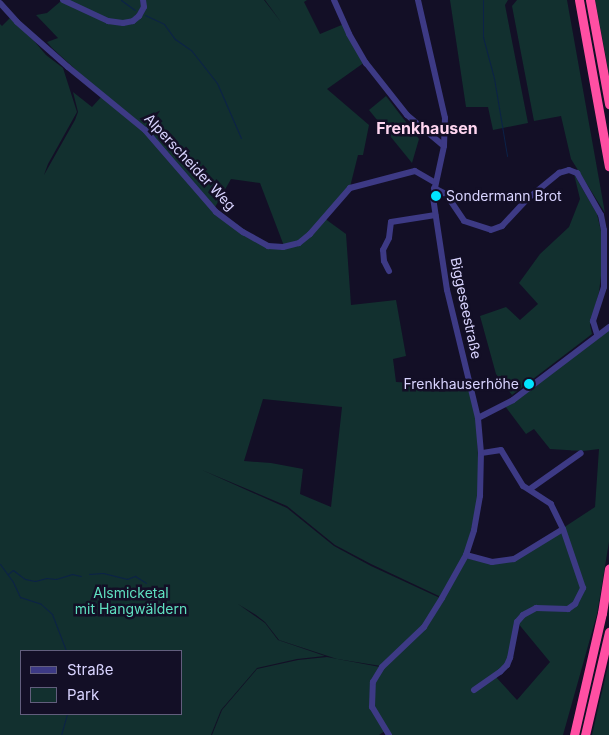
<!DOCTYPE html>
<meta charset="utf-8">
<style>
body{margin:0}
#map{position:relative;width:609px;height:735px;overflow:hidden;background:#130f26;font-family:Inter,sans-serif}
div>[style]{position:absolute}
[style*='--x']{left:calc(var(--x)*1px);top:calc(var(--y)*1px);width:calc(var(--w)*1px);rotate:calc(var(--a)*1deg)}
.green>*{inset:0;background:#12302f}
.stream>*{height:1px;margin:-0.5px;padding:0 0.5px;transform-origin:0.5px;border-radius:0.5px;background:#0c2248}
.minor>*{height:6px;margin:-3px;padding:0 3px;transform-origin:3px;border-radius:3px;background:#3d3a85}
.highway>*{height:9px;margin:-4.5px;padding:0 4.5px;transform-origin:4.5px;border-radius:4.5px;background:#ff4fa3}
.dots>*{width:14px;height:14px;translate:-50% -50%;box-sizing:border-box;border:2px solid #130f26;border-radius:50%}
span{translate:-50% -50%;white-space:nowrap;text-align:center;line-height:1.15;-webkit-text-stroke:5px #130f26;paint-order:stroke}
.street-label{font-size:14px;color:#d9d4ff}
.poi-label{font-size:14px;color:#d9d4ff}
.left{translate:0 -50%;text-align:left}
.right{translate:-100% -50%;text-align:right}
.park-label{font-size:14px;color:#5fe0c0}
.quarter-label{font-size:16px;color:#ffd6f0;font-weight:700}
.legend{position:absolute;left:20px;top:650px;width:162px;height:65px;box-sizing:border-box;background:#130f26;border:1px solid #625e7d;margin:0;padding:6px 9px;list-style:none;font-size:15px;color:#d9d4ff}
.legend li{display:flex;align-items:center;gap:10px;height:25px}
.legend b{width:25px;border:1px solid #625e7d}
</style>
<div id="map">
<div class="green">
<i style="clip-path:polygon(65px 0,140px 0,142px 7px,132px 20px,109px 20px)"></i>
<i style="clip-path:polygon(145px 0,264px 0,281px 22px,265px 0,307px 0,304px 2px,320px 34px,344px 24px,365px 62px,327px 89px,369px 125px,363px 155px,358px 155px,350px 187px,299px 242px,284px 246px,260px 183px,231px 179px,214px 209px,166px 152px,52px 48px,47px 42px,58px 38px,36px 15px,47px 13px,61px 1px,115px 24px,134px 22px)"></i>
<i style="clip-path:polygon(450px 0,508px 0,505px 5px,528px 123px,493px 130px,488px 107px,466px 107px)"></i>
<i style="clip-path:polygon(517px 0,567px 0,605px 213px,571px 159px,561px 116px,534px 121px,512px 6px)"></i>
<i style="clip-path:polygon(595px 0,609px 0,609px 76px,606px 58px)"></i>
<i style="clip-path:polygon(evenodd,10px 18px,35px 42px,46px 55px,63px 68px,77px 112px,48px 164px,44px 175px,75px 120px,78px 112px,73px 92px,92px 107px,102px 96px,144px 131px,200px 197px,268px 247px,299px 244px,324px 218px,346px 234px,351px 305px,396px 300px,406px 356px,393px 359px,396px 382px,469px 386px,477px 420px,479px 496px,465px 555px,441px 597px,371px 564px,335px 545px,287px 506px,202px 470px,287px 508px,334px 546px,371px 566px,440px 598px,423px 627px,381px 666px,337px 659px,279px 640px,265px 622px,256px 615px,238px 604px,265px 623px,278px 640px,325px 656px,297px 659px,257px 668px,221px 710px,211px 735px,0 735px,0 24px,2px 26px,10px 18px,263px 399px,342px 407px,331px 507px,300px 494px,303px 469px,271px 463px,244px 461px,263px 399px,10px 18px,21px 651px,181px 651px,181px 714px,21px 714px,21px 651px)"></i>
<i style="clip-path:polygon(386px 96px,419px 139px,412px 163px,369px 110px)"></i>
<i style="clip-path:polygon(574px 174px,597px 214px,601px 231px,602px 268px,599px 292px,590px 325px,592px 334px,512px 395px,496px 374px,480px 316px,506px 307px,520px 320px,538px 304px,519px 283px,540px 254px,569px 227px,580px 199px)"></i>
<i style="clip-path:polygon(evenodd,609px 330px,609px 542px,597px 614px,563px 735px,390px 735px,373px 706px,374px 683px,383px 667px,413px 640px,465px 558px,478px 561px,514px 559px,563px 529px,583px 588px,563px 528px,595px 507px,599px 449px,583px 451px,550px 449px,534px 429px,526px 434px,505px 406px,609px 330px,517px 622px,550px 662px,517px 700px,495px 676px,510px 658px,517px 622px)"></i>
<i style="clip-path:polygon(327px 657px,380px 667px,370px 695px,385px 731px,379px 735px,212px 735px,222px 710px,257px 669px,298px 660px)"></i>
<i style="clip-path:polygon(609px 662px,609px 735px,592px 735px,599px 704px)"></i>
</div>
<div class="stream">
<i style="--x:121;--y:0;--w:17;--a:36"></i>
<i style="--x:483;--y:0;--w:37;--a:90"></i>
<i style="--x:483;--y:37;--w:42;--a:75"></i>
<i style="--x:494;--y:78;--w:79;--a:80.5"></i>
<i style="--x:145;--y:15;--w:21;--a:25"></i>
<i style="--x:164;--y:24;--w:19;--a:54"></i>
<i style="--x:175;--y:39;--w:19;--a:35"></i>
<i style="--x:191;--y:50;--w:42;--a:51.8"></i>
<i style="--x:217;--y:83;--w:60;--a:66.4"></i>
<i style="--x:0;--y:564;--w:22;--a:54"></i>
<i style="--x:13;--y:582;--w:17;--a:65"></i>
<i style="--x:20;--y:597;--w:22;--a:18"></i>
<i style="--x:41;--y:604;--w:15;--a:42"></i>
<i style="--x:52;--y:614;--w:40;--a:69"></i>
<i style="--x:8;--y:574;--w:6;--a:-39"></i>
<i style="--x:13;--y:570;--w:15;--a:37"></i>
<i style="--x:25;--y:579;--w:10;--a:11"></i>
<i style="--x:35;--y:581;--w:11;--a:-15"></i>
<i style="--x:46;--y:578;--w:10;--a:6"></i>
<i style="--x:56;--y:579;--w:17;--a:-17"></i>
<i style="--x:72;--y:574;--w:9;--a:13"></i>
<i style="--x:89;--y:574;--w:14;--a:-4"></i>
<i style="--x:103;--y:573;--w:25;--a:14"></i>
<i style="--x:127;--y:579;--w:9;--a:-21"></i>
<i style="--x:135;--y:576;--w:13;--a:32"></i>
<i style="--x:61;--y:735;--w:22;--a:-74"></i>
</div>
<div class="minor">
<i style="--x:63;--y:0;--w:50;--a:25"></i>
<i style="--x:108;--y:21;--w:15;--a:8"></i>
<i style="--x:123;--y:23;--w:10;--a:-11"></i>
<i style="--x:133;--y:21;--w:8;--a:-40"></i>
<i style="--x:139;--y:16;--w:10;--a:-61"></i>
<i style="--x:144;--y:7;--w:7;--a:-98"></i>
<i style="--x:334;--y:0;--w:37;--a:66"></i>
<i style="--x:349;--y:34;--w:34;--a:60"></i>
<i style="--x:366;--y:63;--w:66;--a:51.7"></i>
<i style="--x:407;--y:115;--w:48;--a:40"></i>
<i style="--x:0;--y:3;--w:25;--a:48"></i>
<i style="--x:17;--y:22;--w:68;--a:41.4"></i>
<i style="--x:68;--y:67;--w:99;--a:39.3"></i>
<i style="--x:145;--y:130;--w:108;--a:49.1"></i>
<i style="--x:216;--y:212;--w:34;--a:37"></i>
<i style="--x:243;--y:232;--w:29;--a:29"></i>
<i style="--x:268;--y:246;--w:15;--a:4"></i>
<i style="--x:283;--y:247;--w:16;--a:-14"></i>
<i style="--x:299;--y:243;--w:14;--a:-39"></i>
<i style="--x:310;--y:234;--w:61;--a:-49"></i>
<i style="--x:350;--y:188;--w:67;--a:-14.7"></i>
<i style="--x:415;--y:171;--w:22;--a:30"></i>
<i style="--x:434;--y:188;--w:13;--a:27"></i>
<i style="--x:446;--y:194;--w:32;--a:56"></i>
<i style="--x:464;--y:221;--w:28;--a:18"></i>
<i style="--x:491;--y:230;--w:12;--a:-20"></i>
<i style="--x:502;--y:226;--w:35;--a:-47"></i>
<i style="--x:526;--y:200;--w:43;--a:-39.3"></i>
<i style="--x:559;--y:173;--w:10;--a:-17"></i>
<i style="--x:569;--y:170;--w:9;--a:21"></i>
<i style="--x:577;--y:173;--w:48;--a:60.3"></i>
<i style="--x:601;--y:215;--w:15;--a:79"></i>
<i style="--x:604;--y:230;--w:57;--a:90"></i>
<i style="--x:604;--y:287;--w:36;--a:108"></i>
<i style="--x:593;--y:321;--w:14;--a:73"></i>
<i style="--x:389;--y:271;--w:11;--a:-117"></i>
<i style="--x:384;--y:261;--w:11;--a:-95"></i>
<i style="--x:383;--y:250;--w:13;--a:-63"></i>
<i style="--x:389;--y:238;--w:16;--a:-83"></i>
<i style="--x:391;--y:222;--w:45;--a:-9"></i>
<i style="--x:478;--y:418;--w:39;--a:-27"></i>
<i style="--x:513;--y:400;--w:121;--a:-37.2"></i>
<i style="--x:530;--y:489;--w:62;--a:-35.2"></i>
<i style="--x:466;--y:555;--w:27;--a:15"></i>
<i style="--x:492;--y:562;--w:22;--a:-8"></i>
<i style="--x:514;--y:559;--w:57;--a:-31.5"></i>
<i style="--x:563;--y:529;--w:28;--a:-116"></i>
<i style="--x:551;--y:504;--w:33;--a:-147"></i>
<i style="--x:523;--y:486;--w:42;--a:-121.4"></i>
<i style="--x:501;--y:450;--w:20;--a:171"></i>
<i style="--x:474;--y:690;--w:32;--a:-35"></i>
<i style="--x:500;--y:672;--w:10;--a:-45"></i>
<i style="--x:507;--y:665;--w:8;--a:-67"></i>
<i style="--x:510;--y:658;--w:37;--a:-79"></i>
<i style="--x:517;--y:622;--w:9;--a:-49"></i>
<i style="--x:523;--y:615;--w:15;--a:-28"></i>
<i style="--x:536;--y:608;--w:32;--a:2"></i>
<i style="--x:568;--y:609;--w:9;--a:-36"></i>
<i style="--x:575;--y:604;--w:18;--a:-63"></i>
<i style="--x:583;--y:588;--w:62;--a:-108.7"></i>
<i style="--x:389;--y:735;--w:33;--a:-121"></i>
<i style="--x:372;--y:707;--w:25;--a:-88"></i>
<i style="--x:373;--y:682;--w:17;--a:-59"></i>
<i style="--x:382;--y:667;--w:58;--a:-43.6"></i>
<i style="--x:424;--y:627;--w:34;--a:-58"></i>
<i style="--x:442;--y:598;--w:49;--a:-60.8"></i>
<i style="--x:466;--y:555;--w:26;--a:-72"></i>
<i style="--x:474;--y:530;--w:35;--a:-80"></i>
<i style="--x:480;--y:496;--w:43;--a:-88.7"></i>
<i style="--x:481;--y:453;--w:35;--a:-95"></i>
<i style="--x:478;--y:418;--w:132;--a:-103.6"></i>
<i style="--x:447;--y:290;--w:94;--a:-98.6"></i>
<i style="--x:433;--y:197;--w:52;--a:-77.8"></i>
<i style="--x:444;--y:146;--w:28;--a:-88"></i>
<i style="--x:445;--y:118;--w:121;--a:-102.9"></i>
</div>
<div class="highway">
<i style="--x:579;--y:0;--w:169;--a:79.8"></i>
<i style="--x:590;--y:0;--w:106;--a:79.6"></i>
<i style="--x:574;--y:735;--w:125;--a:-77.1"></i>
<i style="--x:602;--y:613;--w:45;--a:-81"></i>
<i style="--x:585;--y:735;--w:106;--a:-76.9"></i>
</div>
<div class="dots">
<i style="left:436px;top:196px;background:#00e5ff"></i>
<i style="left:529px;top:384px;background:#00e5ff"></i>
</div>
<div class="street-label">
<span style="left:190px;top:162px;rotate:47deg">Alperscheider Weg</span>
<span style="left:466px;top:308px;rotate:78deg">Biggeseestraße</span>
</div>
<div class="poi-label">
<span class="left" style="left:446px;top:196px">Sondermann Brot</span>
<span class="right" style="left:519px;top:384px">Frenkhauserhöhe</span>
</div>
<div class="park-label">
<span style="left:131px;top:601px">Alsmicketal<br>mit Hangwäldern</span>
</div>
<div class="quarter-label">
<span style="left:427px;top:128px">Frenkhausen</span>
</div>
<ul class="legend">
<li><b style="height:6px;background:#3d3a85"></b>Straße</li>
<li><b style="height:14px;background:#12302f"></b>Park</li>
</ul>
</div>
